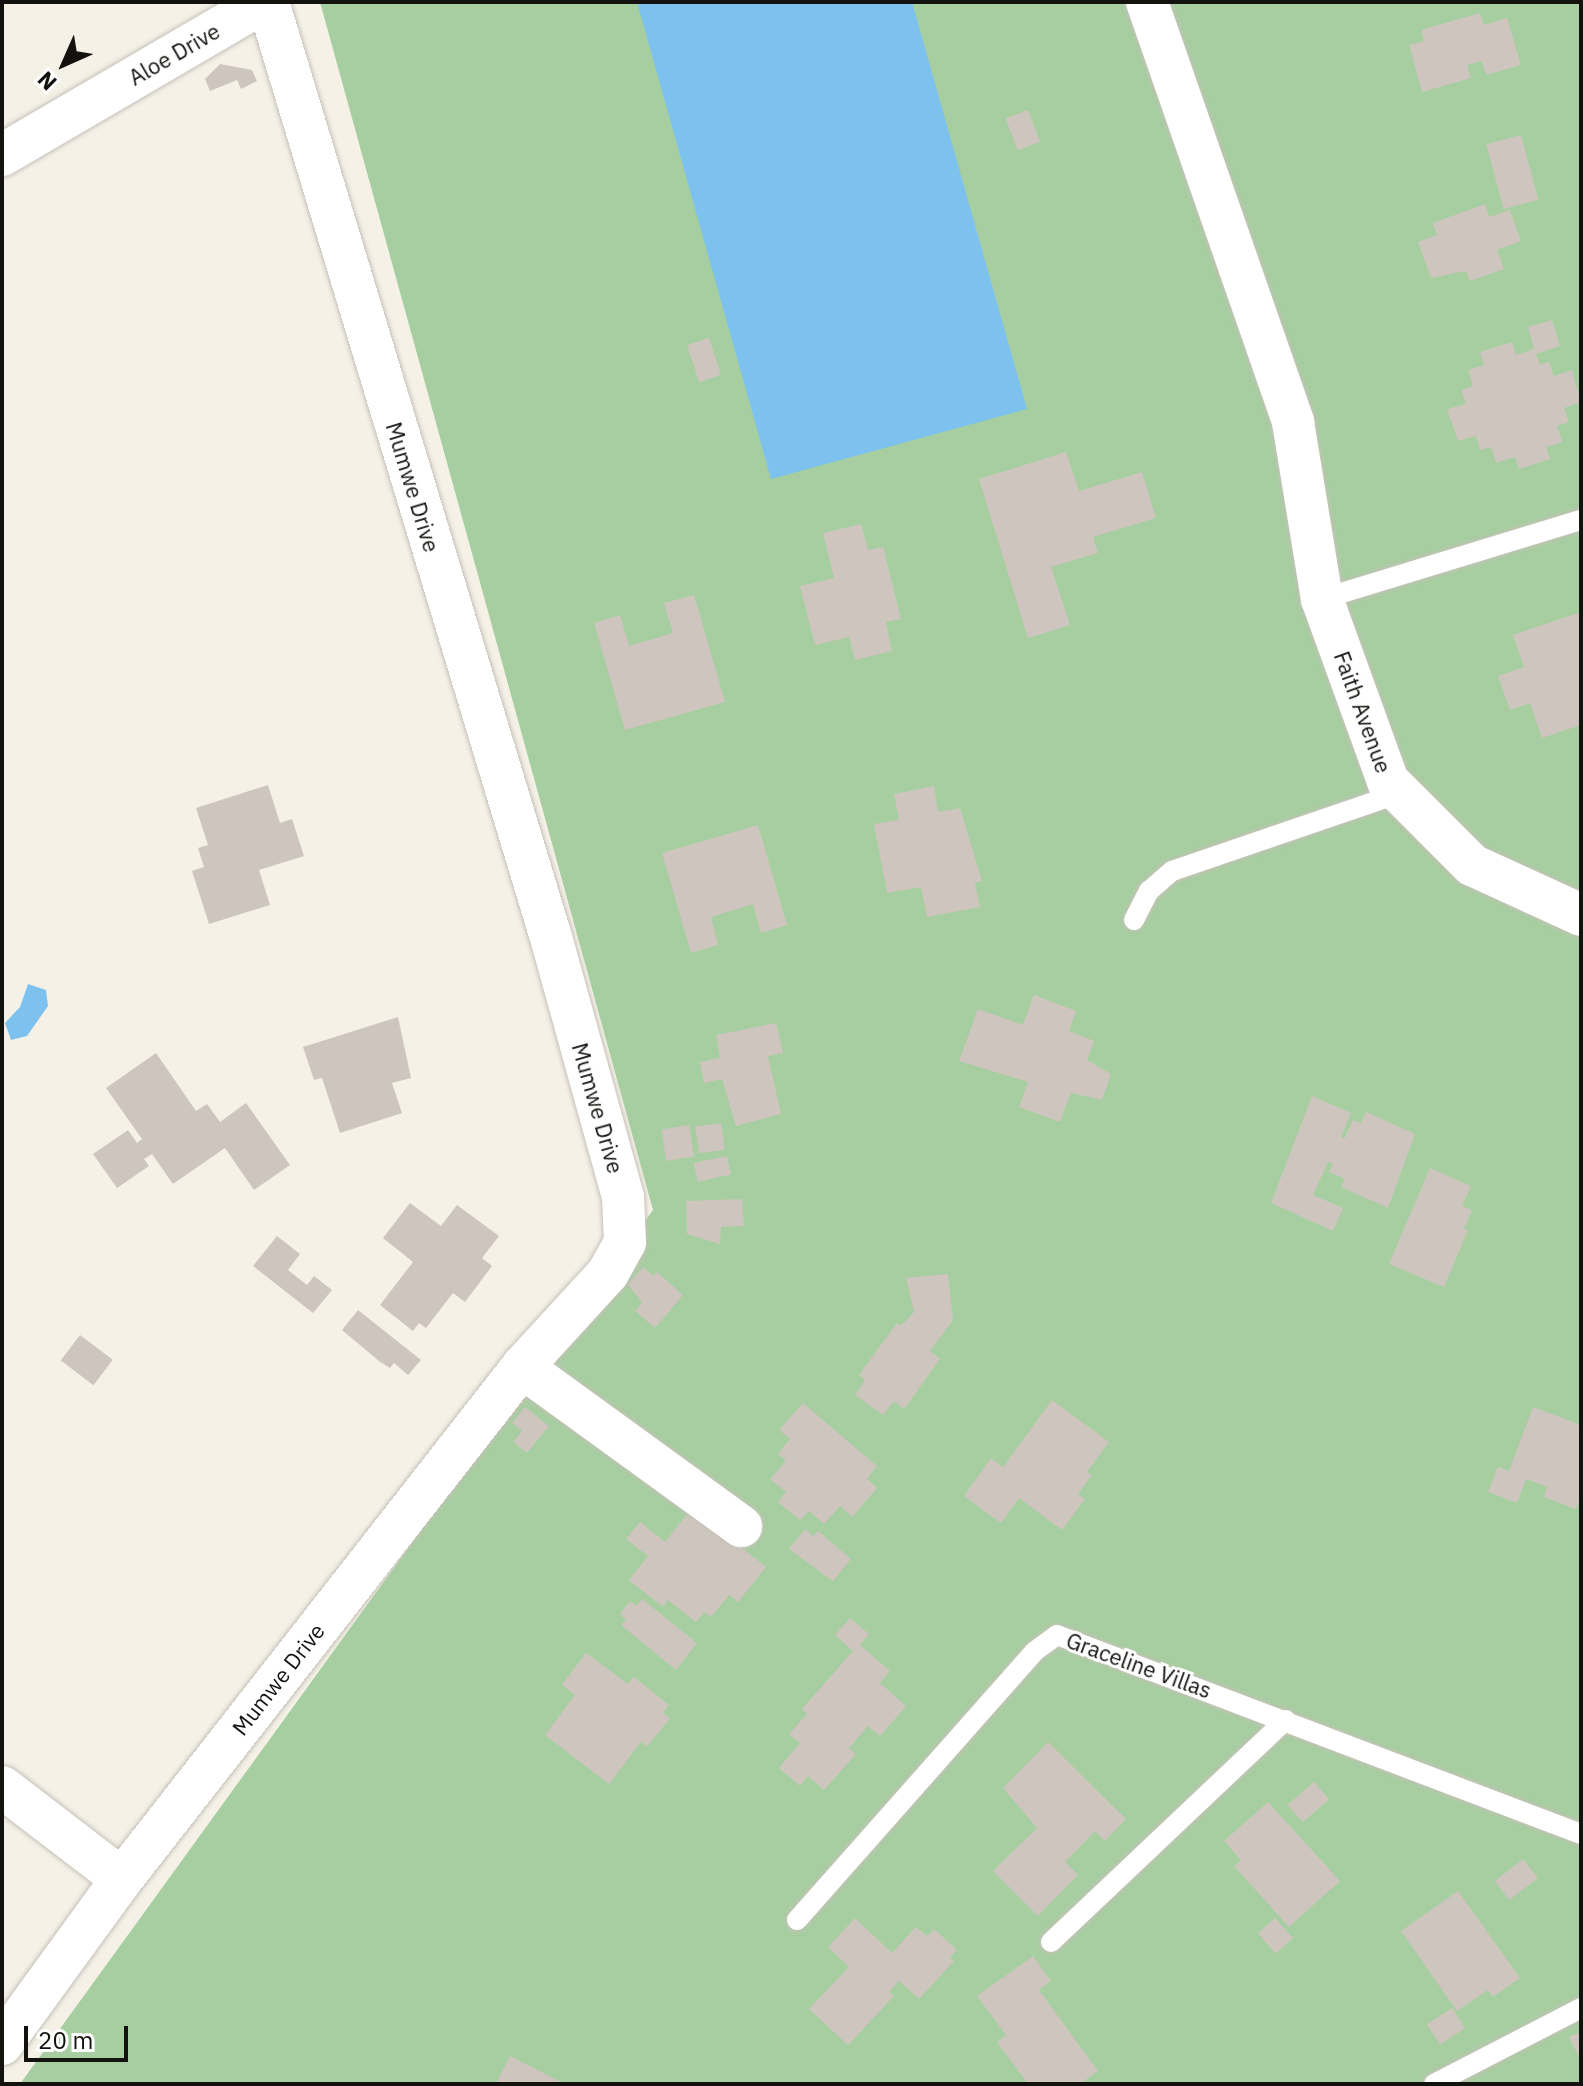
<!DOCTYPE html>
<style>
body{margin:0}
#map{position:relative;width:1583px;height:2086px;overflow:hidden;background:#f5f1e7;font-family:"IBM Plex Sans",sans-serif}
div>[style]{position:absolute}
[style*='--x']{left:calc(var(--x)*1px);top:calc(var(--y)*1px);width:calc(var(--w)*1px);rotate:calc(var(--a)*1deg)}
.green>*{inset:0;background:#a6cea0}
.water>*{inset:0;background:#7dc2ef}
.building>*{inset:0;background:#cec6be;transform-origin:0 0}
.roads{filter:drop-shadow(0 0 2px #c5c1b8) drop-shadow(0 0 2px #c5c1b8)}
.service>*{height:20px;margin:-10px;padding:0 10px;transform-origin:10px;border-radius:10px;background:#fff}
.minor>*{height:42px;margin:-21px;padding:0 21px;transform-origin:21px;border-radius:21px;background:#fff}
span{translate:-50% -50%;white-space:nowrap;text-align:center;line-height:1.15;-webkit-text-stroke:6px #fefefe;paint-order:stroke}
.street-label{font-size:22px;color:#14120f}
.frame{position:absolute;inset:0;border:4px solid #14120f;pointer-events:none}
.north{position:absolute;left:24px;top:24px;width:80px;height:80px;-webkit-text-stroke:6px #fefefe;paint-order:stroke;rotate:225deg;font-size:22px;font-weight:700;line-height:32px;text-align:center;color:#14120f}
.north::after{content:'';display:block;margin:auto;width:28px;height:36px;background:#14120f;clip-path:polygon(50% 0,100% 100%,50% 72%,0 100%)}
.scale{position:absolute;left:24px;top:2026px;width:104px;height:36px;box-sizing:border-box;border:4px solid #14120f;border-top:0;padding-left:10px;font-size:24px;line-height:28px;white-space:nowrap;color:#14120f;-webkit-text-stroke:6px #fefefe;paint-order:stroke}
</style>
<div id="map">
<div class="green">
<i style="clip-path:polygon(320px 2px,1581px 2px,1581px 2084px,20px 2084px,653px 1210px)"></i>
</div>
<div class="water">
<i style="clip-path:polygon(637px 2px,912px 2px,1027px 409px,771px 479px)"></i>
<i style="clip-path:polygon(28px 984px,46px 990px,48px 1006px,27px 1036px,11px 1040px,5px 1023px,20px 1007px)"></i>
</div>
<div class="building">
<i style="clip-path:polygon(1480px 13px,1484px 25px,1507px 18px,1521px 65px,1486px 75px,1482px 61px,1467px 65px,1471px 78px,1422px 92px,1409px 45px,1424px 41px,1421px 30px)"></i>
<i style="clip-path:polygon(220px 64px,252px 70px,257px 81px,241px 89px,237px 80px,210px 91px,205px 79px)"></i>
<i style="left:1028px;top:110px;width:34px;height:24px;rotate:69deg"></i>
<i style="left:1521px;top:135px;width:67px;height:36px;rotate:75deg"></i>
<i style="clip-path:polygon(1485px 204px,1489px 217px,1510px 210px,1521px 241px,1497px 250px,1504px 269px,1470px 281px,1466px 271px,1431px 278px,1418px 242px,1437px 235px,1433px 223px)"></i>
<i style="clip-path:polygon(1552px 320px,1560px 346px,1536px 354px,1540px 365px,1549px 362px,1554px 376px,1572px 370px,1581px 402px,1564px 408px,1569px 422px,1557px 426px,1563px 442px,1546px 447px,1550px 459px,1519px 469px,1515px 457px,1496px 463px,1491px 447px,1480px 450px,1476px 436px,1458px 441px,1447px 409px,1466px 404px,1461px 390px,1473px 386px,1468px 370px,1484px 365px,1480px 352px,1512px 342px,1516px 355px,1534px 349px,1528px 327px)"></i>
<i style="left:709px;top:338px;width:39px;height:23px;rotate:72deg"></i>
<i style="clip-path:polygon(1066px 452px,1079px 491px,1142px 472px,1156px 518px,1093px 537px,1098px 553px,1051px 567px,1070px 625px,1028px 638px,979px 479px)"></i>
<i style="clip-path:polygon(861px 524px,868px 550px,883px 547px,901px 619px,886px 622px,892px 651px,855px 660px,849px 637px,815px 645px,800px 586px,834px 578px,823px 533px)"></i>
<i style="clip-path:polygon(694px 595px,725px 702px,625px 730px,594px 623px,620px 615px,629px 646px,673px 633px,664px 603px)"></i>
<i style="clip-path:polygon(1581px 612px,1581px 725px,1542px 738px,1530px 703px,1510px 710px,1498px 676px,1524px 667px,1513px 635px)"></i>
<i style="clip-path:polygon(268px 785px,280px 823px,292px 819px,304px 856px,259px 870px,270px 905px,209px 924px,192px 871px,204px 867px,198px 848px,208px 845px,196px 808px)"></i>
<i style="clip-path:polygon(934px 786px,938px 812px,960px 808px,982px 881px,975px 883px,980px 907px,927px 917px,921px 887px,887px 893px,874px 824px,899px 820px,894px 794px)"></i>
<i style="clip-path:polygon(758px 825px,787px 925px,761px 933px,753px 904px,711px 917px,718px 945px,691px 953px,662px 853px)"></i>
<i style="clip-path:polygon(1034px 995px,1076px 1011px,1069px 1031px,1094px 1041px,1087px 1060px,1111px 1074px,1102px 1100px,1071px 1093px,1060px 1122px,1019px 1107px,1028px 1082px,959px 1061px,978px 1009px,1023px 1025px)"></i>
<i style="clip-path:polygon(398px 1017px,411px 1078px,392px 1083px,402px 1113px,340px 1133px,322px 1078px,314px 1080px,303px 1047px)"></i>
<i style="clip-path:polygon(776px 1023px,783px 1053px,768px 1056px,781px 1114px,736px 1126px,722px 1079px,704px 1083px,700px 1062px,720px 1058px,716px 1035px)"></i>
<i style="clip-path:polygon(156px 1053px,196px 1111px,207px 1104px,220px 1122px,246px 1103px,290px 1165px,254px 1190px,225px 1148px,173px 1184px,152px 1154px,144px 1159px,149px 1166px,117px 1188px,93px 1154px,128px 1130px,137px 1143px,142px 1139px,106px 1088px)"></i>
<i style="clip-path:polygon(1312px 1096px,1351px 1113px,1341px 1137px,1344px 1139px,1353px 1120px,1361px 1123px,1366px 1112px,1415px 1134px,1388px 1208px,1341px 1187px,1345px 1179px,1329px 1172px,1333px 1164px,1328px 1162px,1313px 1195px,1343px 1208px,1333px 1231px,1271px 1203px)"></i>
<i style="left:721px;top:1123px;width:27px;height:26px;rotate:82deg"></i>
<i style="left:689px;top:1125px;width:32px;height:28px;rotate:81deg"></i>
<i style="left:727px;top:1156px;width:19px;height:34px;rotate:78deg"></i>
<i style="clip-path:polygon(1430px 1168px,1471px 1186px,1462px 1206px,1472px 1210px,1464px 1229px,1468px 1230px,1444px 1287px,1389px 1264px)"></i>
<i style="clip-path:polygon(742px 1199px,744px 1226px,721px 1227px,720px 1244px,687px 1234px,686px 1201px)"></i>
<i style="clip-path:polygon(410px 1203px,441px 1226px,457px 1205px,499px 1236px,482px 1258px,492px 1266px,465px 1302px,453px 1293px,426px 1328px,419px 1323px,413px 1331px,380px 1305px,413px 1262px,383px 1238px)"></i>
<i style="clip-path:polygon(277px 1236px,300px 1254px,288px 1270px,307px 1285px,314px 1276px,332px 1290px,313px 1313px,253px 1266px)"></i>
<i style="clip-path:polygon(643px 1267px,654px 1276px,657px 1272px,683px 1295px,655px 1328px,635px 1311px,642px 1303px,628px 1284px)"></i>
<i style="clip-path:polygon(948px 1274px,953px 1320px,930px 1351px,940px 1359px,904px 1409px,894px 1401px,883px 1415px,855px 1395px,865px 1380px,859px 1375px,897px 1323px,901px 1326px,914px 1312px,906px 1278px)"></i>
<i style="clip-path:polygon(358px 1310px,421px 1360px,408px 1375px,394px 1363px,390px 1368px,379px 1361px,342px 1330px)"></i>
<i style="left:80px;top:1335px;width:41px;height:32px;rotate:37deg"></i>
<i style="clip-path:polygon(1052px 1400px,1109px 1442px,1087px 1472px,1092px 1475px,1078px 1494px,1085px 1499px,1062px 1530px,1019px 1498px,1001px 1523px,964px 1496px,991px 1458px,1003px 1467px)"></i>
<i style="clip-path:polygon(803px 1403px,877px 1466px,867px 1479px,877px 1488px,852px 1517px,840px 1506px,824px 1524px,809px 1511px,800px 1520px,778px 1502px,786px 1492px,770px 1479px,786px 1461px,778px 1454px,790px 1439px,779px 1430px)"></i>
<i style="clip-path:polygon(525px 1407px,549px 1426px,527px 1453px,513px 1442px,522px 1431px,512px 1423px)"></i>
<i style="clip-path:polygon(1533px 1407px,1581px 1425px,1581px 1500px,1575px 1509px,1544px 1497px,1547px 1487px,1526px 1479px,1517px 1503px,1488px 1492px,1498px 1467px,1509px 1471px)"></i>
<i style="clip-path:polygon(692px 1508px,766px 1567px,738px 1602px,729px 1595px,711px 1617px,704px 1612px,696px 1622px,668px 1600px,663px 1607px,629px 1580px,648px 1556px,626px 1539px,640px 1522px,665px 1542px)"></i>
<i style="clip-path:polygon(805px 1529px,813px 1536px,818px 1531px,851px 1559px,833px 1581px,789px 1549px)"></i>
<i style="clip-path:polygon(642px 1599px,697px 1643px,676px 1670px,621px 1625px,626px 1619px,620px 1614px,630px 1601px,636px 1606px)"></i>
<i style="clip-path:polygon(850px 1618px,869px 1634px,860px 1645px,890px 1671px,880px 1683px,906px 1706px,880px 1736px,868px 1726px,849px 1748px,856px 1754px,824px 1790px,808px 1776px,800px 1786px,779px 1768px,800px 1743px,789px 1734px,807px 1714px,802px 1709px,853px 1651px,835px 1635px)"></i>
<i style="clip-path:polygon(586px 1653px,628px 1684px,634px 1677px,669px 1705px,663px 1713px,670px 1718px,647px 1747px,641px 1742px,609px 1784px,545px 1735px,575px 1695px,562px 1685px)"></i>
<i style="clip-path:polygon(1048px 1742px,1126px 1819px,1105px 1841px,1095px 1831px,1065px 1862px,1078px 1875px,1038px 1916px,993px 1871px,1037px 1828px,1003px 1788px)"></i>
<i style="left:1314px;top:1782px;width:23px;height:35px;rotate:49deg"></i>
<i style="clip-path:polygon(1268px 1802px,1340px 1881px,1289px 1927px,1234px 1866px,1241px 1860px,1224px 1841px)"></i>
<i style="left:1523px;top:1859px;width:24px;height:36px;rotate:52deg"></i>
<i style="clip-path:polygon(1458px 1891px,1520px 1978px,1493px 1997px,1488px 1990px,1457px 2011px,1401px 1931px)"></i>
<i style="clip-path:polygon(855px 1918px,892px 1953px,916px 1927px,927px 1936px,934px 1929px,957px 1950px,950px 1958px,954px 1961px,919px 1999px,899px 1981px,889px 1992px,894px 1996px,848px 2045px,809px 2009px,849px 1967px,828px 1947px)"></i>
<i style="left:1275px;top:1918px;width:27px;height:23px;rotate:48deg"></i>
<i style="clip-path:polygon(1033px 1956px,1051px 1981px,1039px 1990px,1098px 2071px,1080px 2084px,1028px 2084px,997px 2042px,1006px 2035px,977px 1996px)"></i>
<i style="left:1452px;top:2008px;width:24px;height:30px;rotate:57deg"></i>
<i style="clip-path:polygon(1581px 2032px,1581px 2061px,1569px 2037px)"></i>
<i style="clip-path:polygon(510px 2056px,565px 2084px,496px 2084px)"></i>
</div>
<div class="roads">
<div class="service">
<i style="--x:1322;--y:599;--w:271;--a:-17"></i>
<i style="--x:1134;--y:920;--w:33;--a:-63"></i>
<i style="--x:1149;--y:891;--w:30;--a:-41"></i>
<i style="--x:1172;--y:871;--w:238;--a:-18.9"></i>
<i style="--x:797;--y:1920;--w:359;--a:-48.5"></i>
<i style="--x:1035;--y:1651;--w:27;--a:-36"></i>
<i style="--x:1057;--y:1635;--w:561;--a:20.8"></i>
<i style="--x:1051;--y:1942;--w:323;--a:-43.4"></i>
<i style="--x:1434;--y:2084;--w:165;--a:-27.3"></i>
</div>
<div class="minor">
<i style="--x:1147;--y:2;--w:445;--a:70.8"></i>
<i style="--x:1293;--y:422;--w:179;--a:80.7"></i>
<i style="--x:1322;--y:599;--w:194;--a:70.1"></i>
<i style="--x:1388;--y:781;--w:119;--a:45"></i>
<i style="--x:1472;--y:865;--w:120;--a:24.6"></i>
<i style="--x:2;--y:155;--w:303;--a:-30.3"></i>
<i style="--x:522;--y:1367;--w:271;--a:36"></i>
<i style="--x:2;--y:1787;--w:151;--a:37.5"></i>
<i style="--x:2;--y:2044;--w:204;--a:-54"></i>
<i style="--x:122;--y:1879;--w:650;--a:-52"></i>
<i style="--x:522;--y:1367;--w:127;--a:-47.5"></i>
<i style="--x:608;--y:1273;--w:35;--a:-61"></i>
<i style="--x:625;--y:1242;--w:45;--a:-92.5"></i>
<i style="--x:623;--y:1197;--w:276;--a:-105.5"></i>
<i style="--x:549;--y:931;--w:971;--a:-106.83"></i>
</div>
</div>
<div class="street-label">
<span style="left:174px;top:54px;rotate:-30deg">Aloe Drive</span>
<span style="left:413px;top:487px;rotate:73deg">Mumwe Drive</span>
<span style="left:1363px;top:712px;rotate:70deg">Faith Avenue</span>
<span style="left:598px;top:1108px;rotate:74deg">Mumwe Drive</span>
<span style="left:1139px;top:1665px;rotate:20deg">Graceline Villas</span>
<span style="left:278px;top:1679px;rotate:-52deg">Mumwe Drive</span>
</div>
<div class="frame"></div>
<div class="north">N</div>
<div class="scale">20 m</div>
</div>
